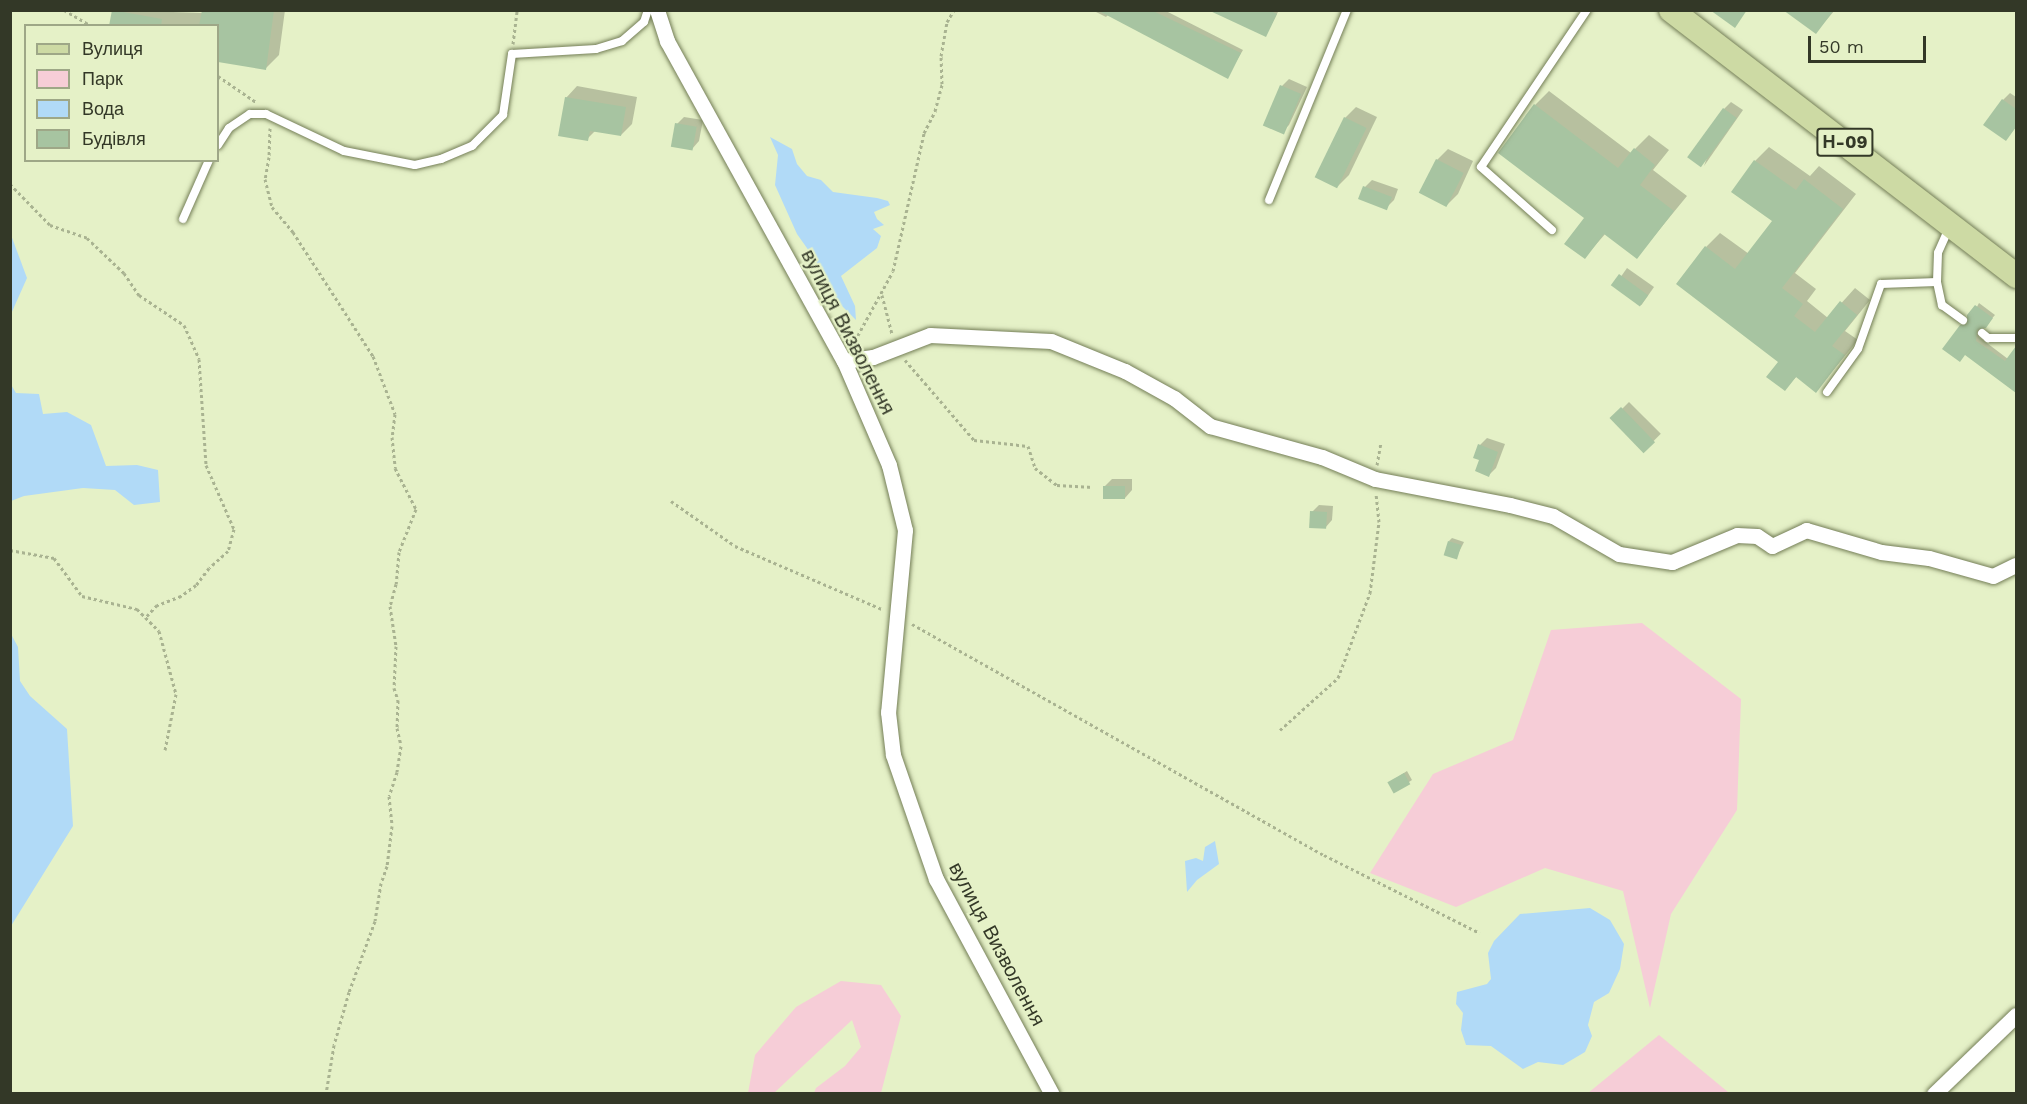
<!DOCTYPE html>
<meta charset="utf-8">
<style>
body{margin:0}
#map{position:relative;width:2027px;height:1104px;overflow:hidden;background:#e5f1c7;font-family:"Work Sans",sans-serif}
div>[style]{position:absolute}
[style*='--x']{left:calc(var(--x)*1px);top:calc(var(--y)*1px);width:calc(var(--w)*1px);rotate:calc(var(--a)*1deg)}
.green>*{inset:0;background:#f6cdd7}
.water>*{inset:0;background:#b1daf7}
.shadow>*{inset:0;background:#0003;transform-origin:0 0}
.building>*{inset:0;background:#a7c4a1;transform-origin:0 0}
.path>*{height:3px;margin-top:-1.5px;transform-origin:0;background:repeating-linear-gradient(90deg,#a9b391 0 3px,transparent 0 6px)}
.roads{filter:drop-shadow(0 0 2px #747e57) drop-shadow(0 0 2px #747e57)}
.lane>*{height:8px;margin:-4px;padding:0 4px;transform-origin:4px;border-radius:4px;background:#fff}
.street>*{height:15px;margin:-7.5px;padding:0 7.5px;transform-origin:7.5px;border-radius:7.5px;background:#fff}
.primary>*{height:24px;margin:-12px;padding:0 12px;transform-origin:12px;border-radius:12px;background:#cddaa4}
span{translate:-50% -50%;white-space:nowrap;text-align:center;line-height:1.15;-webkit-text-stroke:4.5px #e5f1c7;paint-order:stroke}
.shield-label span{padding:2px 4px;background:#e5f1c7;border:2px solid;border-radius:4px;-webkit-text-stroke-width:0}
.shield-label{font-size:18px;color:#333827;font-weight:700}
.street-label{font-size:20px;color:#333827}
.frame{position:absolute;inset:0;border:12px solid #333827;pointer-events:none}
.legend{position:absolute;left:24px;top:24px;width:195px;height:138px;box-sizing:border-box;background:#e5f1c7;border:2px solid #9ea787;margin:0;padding:8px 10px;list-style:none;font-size:18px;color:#333827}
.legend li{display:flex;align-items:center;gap:12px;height:30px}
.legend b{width:30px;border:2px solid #9ea787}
.scale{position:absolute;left:1808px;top:36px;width:118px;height:27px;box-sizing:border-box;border:3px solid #333827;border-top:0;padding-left:8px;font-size:18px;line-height:21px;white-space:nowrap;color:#333827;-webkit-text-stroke:4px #e5f1c7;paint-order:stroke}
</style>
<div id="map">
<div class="green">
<i style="clip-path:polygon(1642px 623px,1741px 699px,1737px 810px,1671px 914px,1650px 1008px,1623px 891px,1545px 868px,1456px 907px,1370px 873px,1433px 774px,1513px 740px,1551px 630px)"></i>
<i style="clip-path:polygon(841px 981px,881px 985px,901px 1016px,881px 1093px,814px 1093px,816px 1088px,845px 1066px,861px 1047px,852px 1020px,774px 1093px,748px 1093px,755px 1055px,796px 1007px)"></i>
<i style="clip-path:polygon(1659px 1035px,1728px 1092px,1588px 1093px)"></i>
</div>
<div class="water">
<i style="clip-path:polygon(770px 137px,792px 149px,797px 164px,807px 176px,821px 180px,833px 192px,877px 198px,888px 201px,890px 205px,874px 212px,877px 219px,884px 225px,873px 229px,881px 236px,877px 248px,841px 276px,855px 306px,856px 320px,837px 301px,814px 258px,797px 234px,775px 185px,778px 155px)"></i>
<i style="clip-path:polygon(11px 235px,27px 278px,11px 314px,10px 235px)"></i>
<i style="clip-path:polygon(10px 383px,16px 393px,39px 394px,43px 414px,67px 412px,91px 425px,106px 466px,137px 465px,158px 470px,160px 502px,134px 505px,115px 490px,83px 488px,24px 496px,11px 501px)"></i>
<i style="clip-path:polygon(11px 634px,18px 647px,20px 681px,30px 696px,67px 729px,73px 826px,11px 926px)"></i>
<i style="clip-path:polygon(1215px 841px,1219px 864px,1197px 880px,1187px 892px,1185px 861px,1196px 858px,1203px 861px,1205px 847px)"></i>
<i style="clip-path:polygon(1590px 908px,1610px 920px,1624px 944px,1620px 969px,1609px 993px,1594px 1002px,1588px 1025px,1592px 1036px,1585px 1052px,1563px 1065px,1538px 1062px,1523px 1069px,1491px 1046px,1466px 1045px,1461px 1030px,1463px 1013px,1456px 1004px,1457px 992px,1487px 984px,1491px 979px,1488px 953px,1494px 941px,1520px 914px)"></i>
</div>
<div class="shadow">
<i style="clip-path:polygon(113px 10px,203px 13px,203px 10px,285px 10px,279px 55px,266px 68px,218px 59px,218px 26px,110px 26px)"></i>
<i style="clip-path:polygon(1092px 10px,1164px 10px,1243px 50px,1227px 77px,1108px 15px,1106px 17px)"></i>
<i style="clip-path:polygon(1212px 10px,1279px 10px,1266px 35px)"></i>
<i style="clip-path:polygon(1794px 10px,1835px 10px,1816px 32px)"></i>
<i style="clip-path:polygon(1289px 79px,1307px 87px,1289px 125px,1282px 132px,1264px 124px,1282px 86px)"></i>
<i style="clip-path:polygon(577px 86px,637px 97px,632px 124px,621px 135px,596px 130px,587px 139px,566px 98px)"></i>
<i style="clip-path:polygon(1549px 91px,1631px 153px,1649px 135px,1669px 150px,1653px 170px,1687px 196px,1637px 257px,1606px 233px,1585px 257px,1586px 218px,1535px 105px)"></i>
<i style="clip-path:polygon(2010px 93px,2016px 97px,2016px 127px,2006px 139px,2003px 100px)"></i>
<i style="clip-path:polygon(1731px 102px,1743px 110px,1704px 166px,1724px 109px)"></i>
<i style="clip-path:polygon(1356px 107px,1377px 117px,1349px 175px,1338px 186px,1345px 118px)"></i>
<i style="clip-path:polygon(684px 117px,703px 120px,699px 141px,692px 149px,677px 124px)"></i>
<i style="clip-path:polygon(1769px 147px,1810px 176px,1819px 166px,1856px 194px,1795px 273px,1816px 289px,1807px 301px,1828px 318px,1855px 288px,1870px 300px,1845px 331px,1858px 340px,1816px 391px,1797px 376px,1785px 389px,1780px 361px,1706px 247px,1720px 233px,1749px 254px,1774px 221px,1755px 161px)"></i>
<i style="clip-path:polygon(1448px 149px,1473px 161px,1458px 194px,1447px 205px,1437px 160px)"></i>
<i style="clip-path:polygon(1372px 180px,1398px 189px,1394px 200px,1387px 207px,1365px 187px)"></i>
<i style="left:1627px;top:268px;width:33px;height:22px;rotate:35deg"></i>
<i style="clip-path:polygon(1979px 303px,1995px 315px,1988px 323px,1979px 328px,1979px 337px,2008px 359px,2016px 352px,2016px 391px,1966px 353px,1961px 326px,1969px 322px)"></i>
<i style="left:1629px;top:402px;width:45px;height:23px;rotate:45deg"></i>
<i style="clip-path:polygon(1487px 438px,1505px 444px,1496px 468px,1489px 475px,1481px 459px,1480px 445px)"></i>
<i style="clip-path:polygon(1112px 479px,1132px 479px,1132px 490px,1125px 498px,1105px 486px)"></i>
<i style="clip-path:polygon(1319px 505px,1333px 506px,1332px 520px,1325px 528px,1312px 512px)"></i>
<i style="clip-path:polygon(1452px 538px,1464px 542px,1456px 558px,1449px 541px)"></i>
<i style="clip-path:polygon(1407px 771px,1412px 780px,1395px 791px,1393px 780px)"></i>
</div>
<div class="building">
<i style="clip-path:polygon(112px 10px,162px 19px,161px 26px,109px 26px)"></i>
<i style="clip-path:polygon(202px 10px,274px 10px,266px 70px,218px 62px,218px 26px,199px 26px)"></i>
<i style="clip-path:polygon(1097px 10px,1151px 10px,1241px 53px,1228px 79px)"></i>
<i style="clip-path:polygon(1208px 10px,1269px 10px,1277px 14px,1266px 37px)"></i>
<i style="clip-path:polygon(1710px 10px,1747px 10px,1735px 28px)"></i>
<i style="clip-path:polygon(1783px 10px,1834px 10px,1816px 34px)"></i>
<i style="left:1280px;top:85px;width:23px;height:44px;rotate:23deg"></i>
<i style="clip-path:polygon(565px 97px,626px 107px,621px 136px,590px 131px,588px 141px,558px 136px)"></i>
<i style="clip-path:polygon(2002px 99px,2016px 109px,2016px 127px,2006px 141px,1983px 125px)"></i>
<i style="clip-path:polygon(1534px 104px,1618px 168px,1634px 148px,1655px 165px,1640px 185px,1674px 211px,1637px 259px,1604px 234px,1585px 259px,1564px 244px,1584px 218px,1498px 153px)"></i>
<i style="left:1723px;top:108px;width:17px;height:61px;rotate:36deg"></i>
<i style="left:1344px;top:117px;width:25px;height:67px;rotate:26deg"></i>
<i style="left:675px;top:123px;width:22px;height:24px;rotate:10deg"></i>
<i style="left:1436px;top:159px;width:31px;height:38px;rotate:27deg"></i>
<i style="clip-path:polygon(1754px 160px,1796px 190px,1804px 179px,1843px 209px,1782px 288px,1803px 304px,1794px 316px,1815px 332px,1840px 301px,1857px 315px,1832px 346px,1845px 355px,1816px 393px,1796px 377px,1785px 391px,1766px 377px,1778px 362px,1676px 284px,1705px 246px,1735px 269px,1772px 221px,1731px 192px)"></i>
<i style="left:1363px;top:186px;width:31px;height:14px;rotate:21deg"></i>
<i style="left:1619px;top:274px;width:36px;height:14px;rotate:36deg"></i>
<i style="clip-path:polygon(1975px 305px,1993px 318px,1986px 328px,1977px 330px,1976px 341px,2005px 361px,2016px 346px,2016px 393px,1965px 355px,1960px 362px,1942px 349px,1960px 325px,1967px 324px,1967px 315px)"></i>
<i style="left:1621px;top:407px;width:49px;height:16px;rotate:46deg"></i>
<i style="clip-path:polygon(1478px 444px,1498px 452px,1489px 477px,1475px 471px,1479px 460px,1473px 458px)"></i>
<i style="left:1103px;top:486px;width:22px;height:13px"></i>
<i style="left:1310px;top:511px;width:17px;height:17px;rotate:3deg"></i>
<i style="left:1448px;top:541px;width:14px;height:15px;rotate:17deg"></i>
<i style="left:1404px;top:773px;width:13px;height:19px;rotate:61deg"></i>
</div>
<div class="path">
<i style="--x:64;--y:10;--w:32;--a:30"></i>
<i style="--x:513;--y:44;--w:34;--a:-83"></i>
<i style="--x:218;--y:76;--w:46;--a:34.4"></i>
<i style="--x:270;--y:128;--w:29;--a:92"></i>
<i style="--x:269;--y:157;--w:22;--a:100"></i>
<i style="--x:265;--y:179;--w:29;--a:76"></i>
<i style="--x:272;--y:207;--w:33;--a:50"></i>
<i style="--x:293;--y:232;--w:148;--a:57.2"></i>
<i style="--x:373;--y:356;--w:62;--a:69.2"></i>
<i style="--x:395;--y:414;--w:23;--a:97"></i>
<i style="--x:392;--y:437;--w:31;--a:84"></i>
<i style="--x:395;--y:468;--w:46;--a:62.9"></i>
<i style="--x:416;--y:509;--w:46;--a:111.6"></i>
<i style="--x:399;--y:552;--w:32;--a:95"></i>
<i style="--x:396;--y:584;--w:23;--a:105"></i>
<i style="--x:390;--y:606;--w:40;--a:81.5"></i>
<i style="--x:396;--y:646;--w:42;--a:92.7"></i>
<i style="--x:394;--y:688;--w:13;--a:72"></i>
<i style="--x:398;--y:700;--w:28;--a:92"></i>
<i style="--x:397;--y:728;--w:18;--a:77"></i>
<i style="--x:401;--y:746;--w:26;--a:99"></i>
<i style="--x:397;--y:772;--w:25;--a:108"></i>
<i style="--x:389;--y:796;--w:30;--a:84"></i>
<i style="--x:392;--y:826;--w:40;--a:97.1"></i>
<i style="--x:387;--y:866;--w:18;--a:109"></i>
<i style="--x:381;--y:883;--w:38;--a:99"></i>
<i style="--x:375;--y:921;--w:76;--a:110.1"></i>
<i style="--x:349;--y:992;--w:55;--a:105.8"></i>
<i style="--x:334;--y:1045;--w:50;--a:99.3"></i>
<i style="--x:10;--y:184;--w:57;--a:45.7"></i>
<i style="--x:50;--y:225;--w:39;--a:19"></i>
<i style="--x:87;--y:238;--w:51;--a:43.4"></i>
<i style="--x:124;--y:273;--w:27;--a:56"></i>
<i style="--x:139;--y:295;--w:54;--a:33.7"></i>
<i style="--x:184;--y:325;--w:37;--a:66"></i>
<i style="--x:199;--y:359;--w:106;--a:86.2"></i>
<i style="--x:206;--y:465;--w:70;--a:66.4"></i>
<i style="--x:234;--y:529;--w:23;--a:105"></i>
<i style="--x:228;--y:551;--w:25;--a:138"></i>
<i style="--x:209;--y:568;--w:21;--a:127"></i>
<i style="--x:196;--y:585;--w:19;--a:144"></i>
<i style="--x:181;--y:596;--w:26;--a:159"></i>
<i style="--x:157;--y:605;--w:18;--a:133"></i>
<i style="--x:882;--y:295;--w:40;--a:75.6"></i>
<i style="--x:852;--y:346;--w:85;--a:-61.3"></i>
<i style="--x:893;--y:271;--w:141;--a:-77.3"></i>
<i style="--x:924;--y:133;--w:25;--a:-63"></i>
<i style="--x:935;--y:111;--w:28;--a:-75"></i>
<i style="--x:942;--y:84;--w:28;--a:-92"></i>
<i style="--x:941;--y:56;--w:35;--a:-80"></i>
<i style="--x:947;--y:22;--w:14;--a:-60"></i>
<i style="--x:905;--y:360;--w:106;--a:49.2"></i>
<i style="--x:974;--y:440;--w:54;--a:6.3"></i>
<i style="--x:1028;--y:446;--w:23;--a:72"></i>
<i style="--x:1035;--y:468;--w:28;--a:38"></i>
<i style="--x:1057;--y:485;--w:36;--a:3"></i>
<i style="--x:1377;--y:465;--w:22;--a:-80"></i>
<i style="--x:671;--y:501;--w:78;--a:35.1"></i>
<i style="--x:735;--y:546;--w:160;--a:23.2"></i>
<i style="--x:10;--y:550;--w:45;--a:10.3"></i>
<i style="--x:54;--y:558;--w:47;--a:53.6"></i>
<i style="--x:82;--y:596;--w:57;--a:13.3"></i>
<i style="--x:137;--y:609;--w:31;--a:45"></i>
<i style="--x:159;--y:631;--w:65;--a:74.9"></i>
<i style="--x:176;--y:694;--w:57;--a:101.1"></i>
<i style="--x:912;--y:624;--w:472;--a:29.3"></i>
<i style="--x:1324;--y:855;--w:174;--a:26.6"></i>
<i style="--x:1280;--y:730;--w:78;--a:-41.9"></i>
<i style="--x:1338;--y:678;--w:91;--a:-69.4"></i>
<i style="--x:1370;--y:593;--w:72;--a:-82.8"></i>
<i style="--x:1379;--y:522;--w:27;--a:-96"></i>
</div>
<div class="roads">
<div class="lane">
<i style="--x:218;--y:145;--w:20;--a:-57"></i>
<i style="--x:229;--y:128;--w:25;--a:-34"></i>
<i style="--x:250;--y:114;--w:16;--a:0"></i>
<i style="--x:266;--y:114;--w:86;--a:25.4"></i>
<i style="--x:344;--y:151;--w:72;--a:11.2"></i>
<i style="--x:415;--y:165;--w:27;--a:-13"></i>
<i style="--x:441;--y:159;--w:34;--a:-23"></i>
<i style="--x:472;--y:146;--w:44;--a:-45"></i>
<i style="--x:503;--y:115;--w:62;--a:-81.6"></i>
<i style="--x:512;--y:54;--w:84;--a:-3.4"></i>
<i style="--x:596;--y:49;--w:27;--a:-17"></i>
<i style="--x:622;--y:41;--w:29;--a:-41"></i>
<i style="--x:644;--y:22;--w:13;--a:-72"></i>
<i style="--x:1269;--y:200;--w:205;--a:-67.7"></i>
<i style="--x:183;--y:219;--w:64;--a:-66.2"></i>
<i style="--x:1949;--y:228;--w:27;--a:114"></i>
<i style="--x:1938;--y:253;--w:29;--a:92"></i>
<i style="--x:1937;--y:282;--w:24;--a:78"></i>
<i style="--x:1942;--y:305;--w:26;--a:36"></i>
<i style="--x:1552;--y:230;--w:95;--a:-138.4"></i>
<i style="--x:1481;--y:167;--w:189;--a:-56"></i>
<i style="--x:1982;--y:333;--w:8;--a:40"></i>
<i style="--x:1988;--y:338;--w:28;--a:0"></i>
<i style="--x:1827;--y:392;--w:53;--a:-54.2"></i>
<i style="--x:1858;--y:349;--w:69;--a:-70.5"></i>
<i style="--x:1881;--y:284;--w:56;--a:-2"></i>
</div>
<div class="street">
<i style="--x:657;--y:10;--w:33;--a:72"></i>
<i style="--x:667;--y:41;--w:366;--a:61.1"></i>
<i style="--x:844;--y:361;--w:113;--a:66.6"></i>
<i style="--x:889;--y:465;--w:67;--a:76.2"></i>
<i style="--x:905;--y:530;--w:183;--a:95.3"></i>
<i style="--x:888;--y:712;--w:43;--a:83.4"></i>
<i style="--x:893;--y:755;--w:131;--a:70.9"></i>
<i style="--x:936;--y:879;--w:244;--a:61.7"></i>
<i style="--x:844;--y:361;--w:29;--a:-8"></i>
<i style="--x:873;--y:357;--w:61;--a:-21.1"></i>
<i style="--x:930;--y:335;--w:121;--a:2.8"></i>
<i style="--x:1051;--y:341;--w:80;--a:22.1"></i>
<i style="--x:1125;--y:371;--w:56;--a:28.9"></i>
<i style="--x:1174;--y:398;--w:46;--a:37.9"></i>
<i style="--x:1210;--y:426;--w:116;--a:15.5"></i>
<i style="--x:1322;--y:457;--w:57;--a:22.5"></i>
<i style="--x:1375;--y:479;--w:137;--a:10.9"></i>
<i style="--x:1510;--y:505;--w:44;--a:14.3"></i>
<i style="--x:1553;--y:516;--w:76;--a:29.9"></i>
<i style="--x:1619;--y:554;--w:54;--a:8.6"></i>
<i style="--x:1672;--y:562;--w:70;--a:-22.6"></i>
<i style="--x:1737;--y:535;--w:20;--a:3"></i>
<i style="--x:1757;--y:536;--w:18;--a:34"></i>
<i style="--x:1772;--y:546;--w:38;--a:-25"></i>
<i style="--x:1806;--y:530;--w:78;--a:16.3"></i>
<i style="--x:1881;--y:552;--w:48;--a:7.1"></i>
<i style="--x:1929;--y:558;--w:66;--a:15.7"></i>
<i style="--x:1993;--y:576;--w:25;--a:-26"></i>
<i style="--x:1934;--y:1094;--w:114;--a:-43.9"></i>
</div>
<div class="primary">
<i style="--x:1671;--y:10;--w:436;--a:37.6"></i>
</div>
</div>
<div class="shield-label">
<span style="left:1845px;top:142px">Н-09</span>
</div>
<div class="street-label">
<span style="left:848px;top:332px;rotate:63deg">вулиця Визволення</span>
<span style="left:997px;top:944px;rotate:62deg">вулиця Визволення</span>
</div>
<div class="frame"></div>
<ul class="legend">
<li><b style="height:8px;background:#cddaa4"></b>Вулиця</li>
<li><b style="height:16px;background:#f6cdd7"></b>Парк</li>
<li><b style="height:16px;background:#b1daf7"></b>Вода</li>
<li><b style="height:16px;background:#a7c4a1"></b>Будівля</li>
</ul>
<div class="scale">50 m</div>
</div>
